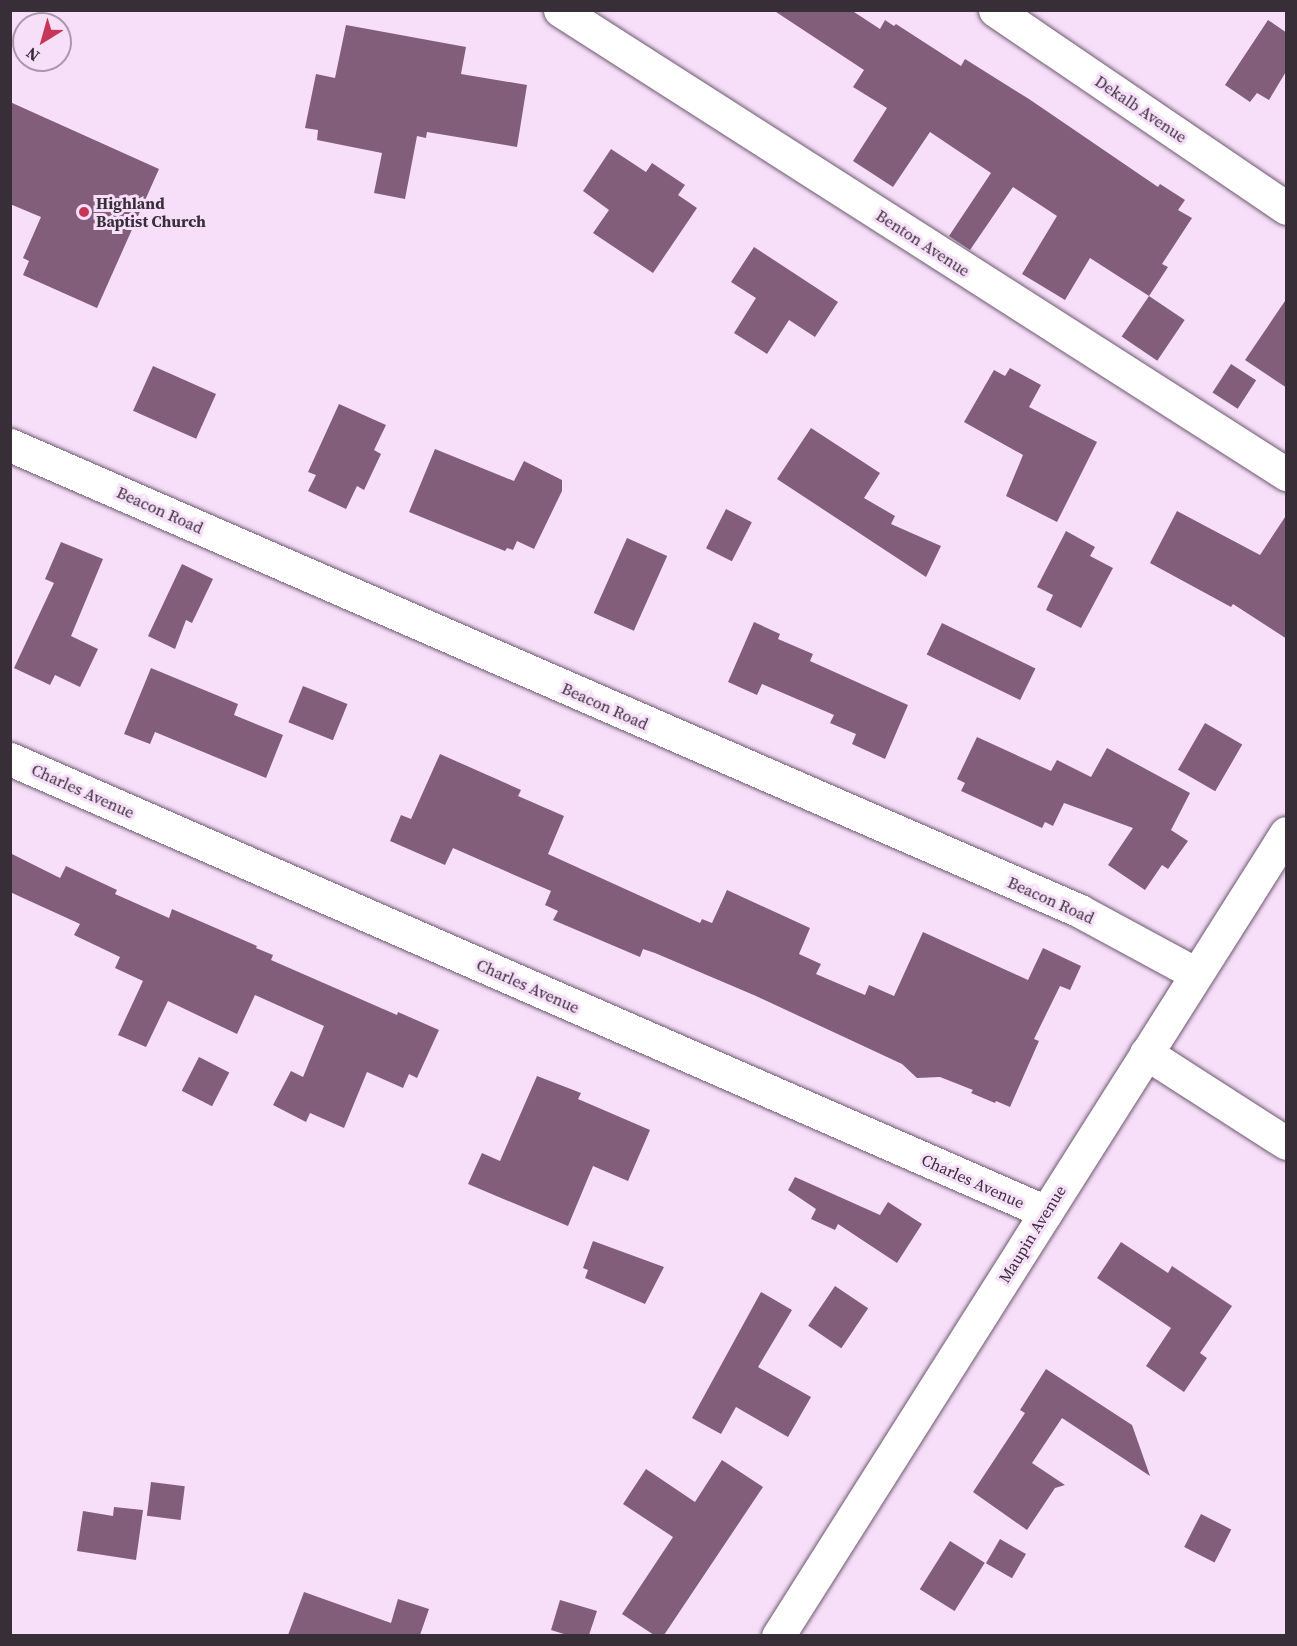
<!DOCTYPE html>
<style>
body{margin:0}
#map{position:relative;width:1297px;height:1646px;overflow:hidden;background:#f7dffa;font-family:"Source Serif 4",serif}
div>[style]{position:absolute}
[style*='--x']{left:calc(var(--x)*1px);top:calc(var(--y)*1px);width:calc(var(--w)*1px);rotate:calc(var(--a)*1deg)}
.building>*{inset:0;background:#825e7b;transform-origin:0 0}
.roads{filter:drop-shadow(0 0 2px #6d596f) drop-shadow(0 0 2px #6d596f)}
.street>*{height:33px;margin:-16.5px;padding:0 16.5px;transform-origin:16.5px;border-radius:16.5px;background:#fff}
.dots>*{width:16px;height:16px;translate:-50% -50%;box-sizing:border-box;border:3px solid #f7dffa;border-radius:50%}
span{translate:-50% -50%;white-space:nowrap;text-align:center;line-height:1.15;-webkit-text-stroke:6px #f7dffa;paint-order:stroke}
.street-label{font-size:16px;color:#372e38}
.poi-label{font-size:16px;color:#372e38;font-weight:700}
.left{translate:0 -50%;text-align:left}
.frame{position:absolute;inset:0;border:12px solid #372e38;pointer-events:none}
.north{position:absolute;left:12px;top:12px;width:60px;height:60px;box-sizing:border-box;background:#f7dffa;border:2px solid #aa98ac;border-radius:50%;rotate:217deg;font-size:16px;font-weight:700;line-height:24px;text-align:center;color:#372e38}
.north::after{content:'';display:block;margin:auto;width:21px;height:27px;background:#c63656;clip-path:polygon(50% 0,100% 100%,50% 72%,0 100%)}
</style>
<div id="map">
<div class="building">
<i style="clip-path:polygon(773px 10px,851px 10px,880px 29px,885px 20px,894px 26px,896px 24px,961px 66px,965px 59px,1029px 99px,1158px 187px,1160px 184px,1185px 200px,1178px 210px,1192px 218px,1162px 264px,1168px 267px,1149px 296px,1090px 258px,1065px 300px,1022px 274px,1057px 216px,1013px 187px,970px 250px,949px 236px,991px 173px,930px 132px,893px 187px,853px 161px,887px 108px,853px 87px,864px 70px)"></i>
<i style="clip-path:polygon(1268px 20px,1287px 33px,1287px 70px,1269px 100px,1257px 93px,1250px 102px,1225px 85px)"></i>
<i style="clip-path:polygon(346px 25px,466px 47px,461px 74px,527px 85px,517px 147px,427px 132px,426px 138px,417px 136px,405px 199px,374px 193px,382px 153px,317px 140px,318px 130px,305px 128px,316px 74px,335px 78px)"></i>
<i style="clip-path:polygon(10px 102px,159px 169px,97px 308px,23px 275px,29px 261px,23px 258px,41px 217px,10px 204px)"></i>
<i style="clip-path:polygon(611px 149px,646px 172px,652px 163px,685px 185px,678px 195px,697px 208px,653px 273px,593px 233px,609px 210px,583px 191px)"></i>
<i style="clip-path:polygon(754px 247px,838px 302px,815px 337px,789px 320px,767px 354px,734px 333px,756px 298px,731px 282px)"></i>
<i style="left:1149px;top:296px;width:43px;height:49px;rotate:34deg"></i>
<i style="clip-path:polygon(1287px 298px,1287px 388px,1245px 360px)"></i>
<i style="left:1231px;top:364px;width:30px;height:34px;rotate:33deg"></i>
<i style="left:153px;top:366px;width:69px;height:49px;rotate:24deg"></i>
<i style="clip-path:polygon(1010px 368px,1041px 385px,1029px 407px,1097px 442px,1057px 522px,1006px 496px,1023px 455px,964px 422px,994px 370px,1005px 376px)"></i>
<i style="clip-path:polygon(339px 404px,386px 425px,374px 450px,381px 454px,364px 490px,357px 486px,346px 509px,308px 491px,316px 475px,308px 472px)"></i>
<i style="clip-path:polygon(811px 428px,880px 473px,864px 498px,895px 516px,891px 524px,941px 546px,926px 577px,777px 479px)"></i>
<i style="clip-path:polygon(435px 449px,514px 481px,524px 461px,562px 480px,562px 491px,534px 549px,517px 541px,513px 550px,507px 548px,505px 551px,409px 512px)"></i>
<i style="left:726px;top:509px;width:29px;height:44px;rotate:27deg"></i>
<i style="clip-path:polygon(1177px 511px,1260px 555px,1287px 514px,1287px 639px,1233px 604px,1231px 607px,1150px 563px)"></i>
<i style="clip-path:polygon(1066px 531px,1095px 547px,1090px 556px,1113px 568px,1081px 628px,1046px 610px,1053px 595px,1037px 587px)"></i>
<i style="left:627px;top:538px;width:44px;height:82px;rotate:24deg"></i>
<i style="clip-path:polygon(61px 542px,103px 559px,71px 636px,98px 649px,80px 687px,55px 675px,50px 685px,14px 668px,54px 583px,45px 579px)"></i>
<i style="clip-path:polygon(182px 564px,213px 579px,192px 623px,186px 620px,175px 649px,148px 636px)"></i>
<i style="clip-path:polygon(754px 622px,780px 634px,778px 639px,813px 654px,810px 661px,908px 705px,885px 759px,852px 744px,856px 734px,830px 723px,834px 715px,762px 684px,757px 695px,728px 682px)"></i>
<i style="left:942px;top:623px;width:104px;height:35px;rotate:26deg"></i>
<i style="clip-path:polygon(151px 668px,238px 704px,234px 715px,283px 735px,266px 778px,155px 732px,150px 744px,124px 734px)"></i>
<i style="left:303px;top:686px;width:48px;height:39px;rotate:22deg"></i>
<i style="left:1205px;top:723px;width:43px;height:54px;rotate:30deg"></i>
<i style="clip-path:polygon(977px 737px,1051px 771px,1057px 760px,1091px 777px,1107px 748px,1190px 793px,1171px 830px,1188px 841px,1168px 869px,1162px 865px,1145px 890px,1108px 865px,1133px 828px,1064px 803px,1053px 826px,1045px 822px,1042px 828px,961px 791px,965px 783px,957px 779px)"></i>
<i style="clip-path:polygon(440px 754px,521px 790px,518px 796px,564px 816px,548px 854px,700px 923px,702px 919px,712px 923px,727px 890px,810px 928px,799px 954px,821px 964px,816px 974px,865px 995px,869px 985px,894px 996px,923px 932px,1028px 980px,1043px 948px,1081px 966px,1070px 990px,1060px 986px,1034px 1039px,1039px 1041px,1010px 1107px,996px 1101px,995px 1103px,971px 1093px,973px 1090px,940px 1077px,917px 1078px,902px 1064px,756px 996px,655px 953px,643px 949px,640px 957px,553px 920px,558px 911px,545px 905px,551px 891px,453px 848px,445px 865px,390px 841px,401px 815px,411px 819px)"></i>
<i style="clip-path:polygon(10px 853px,60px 878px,66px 866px,117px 890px,115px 894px,169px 918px,172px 909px,257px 946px,256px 948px,273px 955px,271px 960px,397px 1015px,398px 1012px,439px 1030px,417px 1078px,409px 1074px,403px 1088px,367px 1072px,344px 1128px,310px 1113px,306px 1122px,273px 1105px,291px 1071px,303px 1077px,324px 1026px,255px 995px,237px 1034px,168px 1001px,146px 1047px,118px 1035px,143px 981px,115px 968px,120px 957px,74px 935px,80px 924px,10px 892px)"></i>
<i style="left:199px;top:1057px;width:34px;height:38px;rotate:27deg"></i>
<i style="clip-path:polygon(537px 1076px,581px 1093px,578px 1099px,650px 1130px,628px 1181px,593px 1166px,568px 1226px,468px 1184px,482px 1153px,500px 1161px)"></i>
<i style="clip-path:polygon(795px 1177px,880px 1215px,888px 1202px,922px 1224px,897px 1263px,838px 1224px,835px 1230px,811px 1219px,816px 1209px,788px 1190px)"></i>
<i style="clip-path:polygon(593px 1241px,664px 1267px,645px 1304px,585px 1278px,588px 1270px,583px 1268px)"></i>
<i style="clip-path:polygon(1121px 1242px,1168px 1273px,1172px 1266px,1232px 1306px,1200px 1353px,1207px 1358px,1184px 1392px,1146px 1366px,1171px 1328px,1097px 1278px)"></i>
<i style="left:835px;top:1286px;width:40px;height:48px;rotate:34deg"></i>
<i style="clip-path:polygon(761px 1292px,792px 1310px,758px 1367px,811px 1397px,788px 1437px,736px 1407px,721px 1434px,692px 1418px)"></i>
<i style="clip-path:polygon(1046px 1369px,1132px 1425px,1150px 1476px,1062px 1418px,1032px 1463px,1065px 1485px,1055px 1488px,1027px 1530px,973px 1492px,1025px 1413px,1020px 1410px)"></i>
<i style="clip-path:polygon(722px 1460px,763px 1487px,664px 1635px,654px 1635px,622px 1614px,673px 1537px,623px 1504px,646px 1469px,695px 1502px)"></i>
<i style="left:151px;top:1482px;width:34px;height:34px;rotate:7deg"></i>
<i style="clip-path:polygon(114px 1507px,143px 1510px,136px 1560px,77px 1551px,83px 1511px,113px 1516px)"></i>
<i style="left:1201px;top:1514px;width:34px;height:37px;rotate:27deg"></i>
<i style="left:1000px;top:1539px;width:30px;height:28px;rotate:30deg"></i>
<i style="left:950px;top:1541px;width:41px;height:57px;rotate:32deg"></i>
<i style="clip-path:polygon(304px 1592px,391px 1623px,398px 1599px,429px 1609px,420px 1635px,288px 1635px)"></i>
<i style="clip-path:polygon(560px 1600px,597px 1611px,589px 1635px,567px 1635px,551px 1630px)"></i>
</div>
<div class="roads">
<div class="street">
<i style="--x:560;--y:10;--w:862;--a:32.58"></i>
<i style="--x:995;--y:10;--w:352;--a:34.2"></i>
<i style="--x:10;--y:445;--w:1167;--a:23.53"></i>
<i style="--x:1080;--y:911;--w:132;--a:28.5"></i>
<i style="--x:10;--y:759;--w:1131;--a:23.62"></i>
<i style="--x:1146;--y:1053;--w:166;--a:32.7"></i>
<i style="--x:778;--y:1636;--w:950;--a:-57.68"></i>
</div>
</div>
<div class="dots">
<i style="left:84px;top:212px;background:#c63656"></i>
</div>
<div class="street-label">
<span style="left:1141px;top:109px;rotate:34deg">Dekalb Avenue</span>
<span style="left:923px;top:243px;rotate:33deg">Benton Avenue</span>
<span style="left:160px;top:510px;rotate:24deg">Beacon Road</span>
<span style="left:605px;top:706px;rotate:24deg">Beacon Road</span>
<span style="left:83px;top:791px;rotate:24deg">Charles Avenue</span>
<span style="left:1051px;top:900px;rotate:24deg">Beacon Road</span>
<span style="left:528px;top:986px;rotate:24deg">Charles Avenue</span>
<span style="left:973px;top:1181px;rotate:24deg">Charles Avenue</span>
<span style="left:1032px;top:1234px;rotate:-58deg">Maupin Avenue</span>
</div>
<div class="poi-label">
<span class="left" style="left:96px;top:212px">Highland<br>Baptist Church</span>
</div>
<div class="frame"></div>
<div class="north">N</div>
</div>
